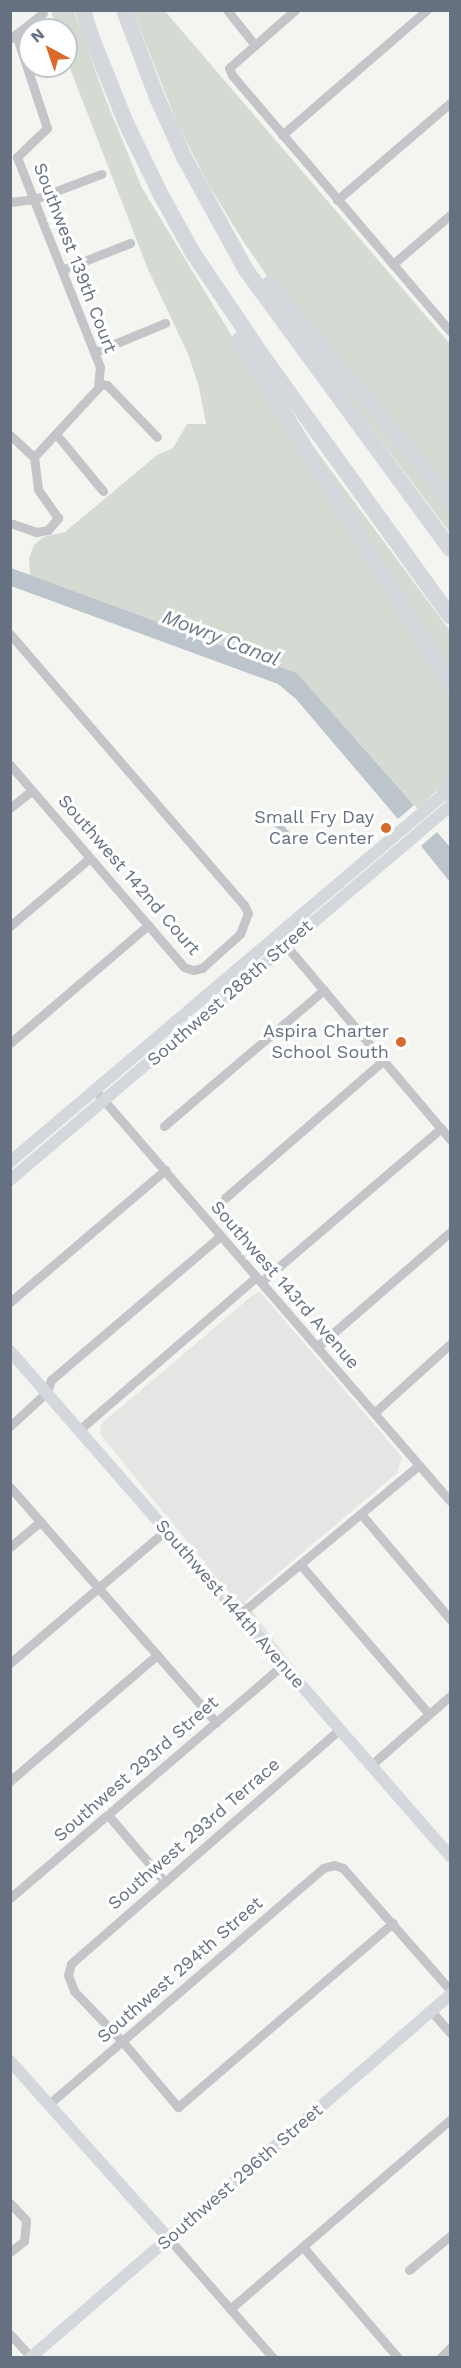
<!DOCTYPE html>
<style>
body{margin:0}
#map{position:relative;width:461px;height:2368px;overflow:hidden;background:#f4f5f1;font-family:"Work Sans",sans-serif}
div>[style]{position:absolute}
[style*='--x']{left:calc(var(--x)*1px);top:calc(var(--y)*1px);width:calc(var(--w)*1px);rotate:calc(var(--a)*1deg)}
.built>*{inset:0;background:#e5e6e4}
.green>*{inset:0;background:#d5dbd2}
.water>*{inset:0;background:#bcc5cb;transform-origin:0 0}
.street>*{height:9px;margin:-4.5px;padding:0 4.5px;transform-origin:4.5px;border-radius:4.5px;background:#c3c5c9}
.secondary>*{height:12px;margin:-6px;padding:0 6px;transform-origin:6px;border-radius:6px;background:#d4d8dc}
.highway>*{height:16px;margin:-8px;padding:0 8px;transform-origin:8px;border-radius:8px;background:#d4d8dc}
.dots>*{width:16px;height:16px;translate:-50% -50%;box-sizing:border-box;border:3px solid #fff;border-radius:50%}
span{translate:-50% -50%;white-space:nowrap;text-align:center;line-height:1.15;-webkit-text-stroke:6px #fff;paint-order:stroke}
.street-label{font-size:18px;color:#657180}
.poi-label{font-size:18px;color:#657180}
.right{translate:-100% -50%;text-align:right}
.water-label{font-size:20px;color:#667885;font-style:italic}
.frame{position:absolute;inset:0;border:12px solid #657180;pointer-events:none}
.north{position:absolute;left:18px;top:18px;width:60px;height:60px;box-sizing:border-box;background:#fff;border:2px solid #c1c6cc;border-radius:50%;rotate:320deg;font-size:16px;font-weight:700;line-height:24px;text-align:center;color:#657180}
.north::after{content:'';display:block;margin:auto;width:21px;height:27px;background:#d96a2c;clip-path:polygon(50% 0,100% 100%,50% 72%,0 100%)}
</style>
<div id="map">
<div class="built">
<i style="clip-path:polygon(260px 1292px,402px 1457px,397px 1473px,245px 1601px,340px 1729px,100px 1434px,101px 1424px,253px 1295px)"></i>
</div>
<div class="green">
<i style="clip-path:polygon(51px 11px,74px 11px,106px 100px,142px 188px,450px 695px,450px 778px,418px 809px,297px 673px,30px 575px,29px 558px,34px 545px,43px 537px,65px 532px,157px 455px,173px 448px,187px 424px,206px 424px,199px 387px,188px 354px,147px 267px,66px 58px,66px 30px,57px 30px)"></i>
<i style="clip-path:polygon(133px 11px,165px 11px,450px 344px,450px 494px,269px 279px,243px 241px,208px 184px,177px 123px)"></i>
<i style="clip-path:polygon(293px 323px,450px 504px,450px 533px)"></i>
<i style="clip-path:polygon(293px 419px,450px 631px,450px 678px)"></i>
</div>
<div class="water">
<i style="clip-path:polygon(11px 568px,297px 673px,414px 805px,398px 819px,296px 699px,278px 684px,11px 586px)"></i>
<i style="left:277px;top:818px;width:20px;height:7px;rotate:49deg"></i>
<i style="clip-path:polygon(437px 832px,450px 847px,450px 882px,421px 846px)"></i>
</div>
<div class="street">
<i style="--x:227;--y:10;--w:45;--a:51.3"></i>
<i style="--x:295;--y:10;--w:88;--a:138.7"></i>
<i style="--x:229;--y:68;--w:8;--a:67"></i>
<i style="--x:232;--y:75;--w:336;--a:49.6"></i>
<i style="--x:10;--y:39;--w:42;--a:-38.2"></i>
<i style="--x:282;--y:135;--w:191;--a:-40.8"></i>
<i style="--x:337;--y:200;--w:149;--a:-40.6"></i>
<i style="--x:10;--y:202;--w:25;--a:-7"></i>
<i style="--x:35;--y:199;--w:71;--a:-20.7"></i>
<i style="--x:393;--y:264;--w:75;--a:-40.7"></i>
<i style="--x:64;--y:269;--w:71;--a:-21.5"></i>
<i style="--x:95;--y:352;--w:76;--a:-22.5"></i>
<i style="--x:99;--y:384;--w:8;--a:7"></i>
<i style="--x:107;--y:385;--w:72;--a:46.1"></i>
<i style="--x:56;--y:434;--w:74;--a:50.5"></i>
<i style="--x:10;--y:435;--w:33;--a:43"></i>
<i style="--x:10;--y:523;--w:28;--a:19"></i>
<i style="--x:36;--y:532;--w:12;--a:-9"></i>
<i style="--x:48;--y:530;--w:16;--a:-50"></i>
<i style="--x:58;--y:518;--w:35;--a:-125"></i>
<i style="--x:38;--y:489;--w:32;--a:-97"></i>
<i style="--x:34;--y:457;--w:94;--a:-47.2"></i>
<i style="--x:98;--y:388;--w:21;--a:-85"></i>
<i style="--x:100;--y:367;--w:226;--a:-111.6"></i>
<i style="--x:17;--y:157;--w:42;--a:-44"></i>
<i style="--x:47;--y:128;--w:99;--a:-108.3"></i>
<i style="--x:10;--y:634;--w:358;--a:49.2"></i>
<i style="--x:244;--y:905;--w:9;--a:63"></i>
<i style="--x:248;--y:913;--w:22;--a:111"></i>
<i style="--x:240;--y:934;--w:51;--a:138.2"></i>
<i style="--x:202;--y:968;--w:9;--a:167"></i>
<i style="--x:193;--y:970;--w:9;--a:-162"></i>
<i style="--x:184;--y:967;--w:267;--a:-130.7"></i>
<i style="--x:10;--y:808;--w:28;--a:-39"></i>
<i style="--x:10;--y:926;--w:105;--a:-40.4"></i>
<i style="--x:282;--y:941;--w:260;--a:49.7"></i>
<i style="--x:10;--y:1043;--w:182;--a:-40.5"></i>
<i style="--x:95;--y:1090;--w:543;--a:49.18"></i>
<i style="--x:164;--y:1126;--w:210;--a:-40.4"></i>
<i style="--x:225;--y:1198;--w:211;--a:-41"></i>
<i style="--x:261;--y:1282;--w:237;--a:-40.5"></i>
<i style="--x:10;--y:1302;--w:204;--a:-40.4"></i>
<i style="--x:317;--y:1347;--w:176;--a:-40.8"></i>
<i style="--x:374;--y:1413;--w:103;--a:-42.2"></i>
<i style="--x:10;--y:1426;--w:50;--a:-42.6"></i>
<i style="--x:47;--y:1392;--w:13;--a:-72"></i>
<i style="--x:51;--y:1380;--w:222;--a:-40.4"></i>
<i style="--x:79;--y:1430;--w:234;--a:-40.8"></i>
<i style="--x:10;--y:1487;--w:313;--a:48.8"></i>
<i style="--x:361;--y:1514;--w:138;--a:49.7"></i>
<i style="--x:10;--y:1547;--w:40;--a:-40"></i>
<i style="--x:300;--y:1564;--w:198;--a:49.3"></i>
<i style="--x:239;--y:1615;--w:234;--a:-39.8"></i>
<i style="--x:10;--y:1663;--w:205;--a:-40.4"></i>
<i style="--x:340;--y:1729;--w:357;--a:138.9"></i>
<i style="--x:71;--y:1964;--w:11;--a:105"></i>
<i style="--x:68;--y:1975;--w:17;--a:69"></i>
<i style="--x:74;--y:1991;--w:69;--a:46.2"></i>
<i style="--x:122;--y:2041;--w:87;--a:49.7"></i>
<i style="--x:178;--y:2107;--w:283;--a:-40.6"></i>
<i style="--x:371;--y:1765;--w:105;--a:-41.1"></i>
<i style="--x:10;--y:1781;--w:194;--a:-40.6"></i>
<i style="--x:108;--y:1815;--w:88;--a:49.6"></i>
<i style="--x:10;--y:1898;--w:360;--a:-40.5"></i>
<i style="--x:432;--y:2012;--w:28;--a:49"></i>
<i style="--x:49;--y:2104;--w:362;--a:-40.7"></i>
<i style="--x:323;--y:1868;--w:11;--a:-15"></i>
<i style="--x:334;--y:1865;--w:9;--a:18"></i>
<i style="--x:343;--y:1868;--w:162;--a:48.7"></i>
<i style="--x:10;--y:2203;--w:23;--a:47"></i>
<i style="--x:26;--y:2220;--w:21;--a:95"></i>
<i style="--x:24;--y:2241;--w:18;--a:142"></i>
<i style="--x:169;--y:2239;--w:158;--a:48.8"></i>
<i style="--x:303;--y:2247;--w:146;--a:49.4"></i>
<i style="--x:409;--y:2270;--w:53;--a:-39.7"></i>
<i style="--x:230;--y:2309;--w:290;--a:-40.7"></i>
<i style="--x:10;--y:2334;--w:31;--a:48"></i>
<i style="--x:440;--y:2358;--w:14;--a:-45"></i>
</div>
<div class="secondary">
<i style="--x:10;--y:1162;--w:577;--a:-40.29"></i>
<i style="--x:10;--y:1180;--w:577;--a:-40.36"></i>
<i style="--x:10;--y:1351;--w:670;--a:48.93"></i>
<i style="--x:10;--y:2061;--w:239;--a:48.2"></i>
<i style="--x:30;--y:2358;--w:555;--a:-40.84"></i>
</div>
<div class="highway">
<i style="--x:83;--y:10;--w:27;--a:73"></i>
<i style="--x:91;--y:36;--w:94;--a:68.1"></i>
<i style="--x:126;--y:123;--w:80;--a:64.1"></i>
<i style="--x:161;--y:195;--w:66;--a:61.1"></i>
<i style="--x:193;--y:253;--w:122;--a:56"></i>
<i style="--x:261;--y:354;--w:323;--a:54.2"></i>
<i style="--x:124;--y:10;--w:96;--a:69.3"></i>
<i style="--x:158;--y:100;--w:65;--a:65.4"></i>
<i style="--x:185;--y:159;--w:127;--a:61.2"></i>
<i style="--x:246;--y:270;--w:346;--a:53.8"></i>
<i style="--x:269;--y:284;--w:281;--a:49.9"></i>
<i style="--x:239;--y:340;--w:404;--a:58.5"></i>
<i style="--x:445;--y:793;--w:10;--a:-61"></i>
</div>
<div class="dots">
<i style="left:386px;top:828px;background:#d96a2c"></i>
<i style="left:401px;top:1042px;background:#d96a2c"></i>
</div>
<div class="street-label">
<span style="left:75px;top:258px;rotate:69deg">Southwest 139th Court</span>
<span style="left:129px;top:875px;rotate:49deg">Southwest 142nd Court</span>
<span style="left:230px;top:993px;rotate:-41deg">Southwest 288th Street</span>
<span style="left:285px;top:1285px;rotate:49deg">Southwest 143rd Avenue</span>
<span style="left:230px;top:1604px;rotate:49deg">Southwest 144th Avenue</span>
<span style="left:136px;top:1769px;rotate:-41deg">Southwest 293rd Street</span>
<span style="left:194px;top:1834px;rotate:-41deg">Southwest 293rd Terrace</span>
<span style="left:180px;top:1970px;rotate:-41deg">Southwest 294th Street</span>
<span style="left:240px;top:2177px;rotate:-41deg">Southwest 296th Street</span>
</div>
<div class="poi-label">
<span class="right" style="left:374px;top:828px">Small Fry Day<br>Care Center</span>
<span class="right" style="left:389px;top:1042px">Aspira Charter<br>School South</span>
</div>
<div class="water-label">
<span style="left:221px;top:638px;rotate:21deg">Mowry Canal</span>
</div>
<div class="frame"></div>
<div class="north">N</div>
</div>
